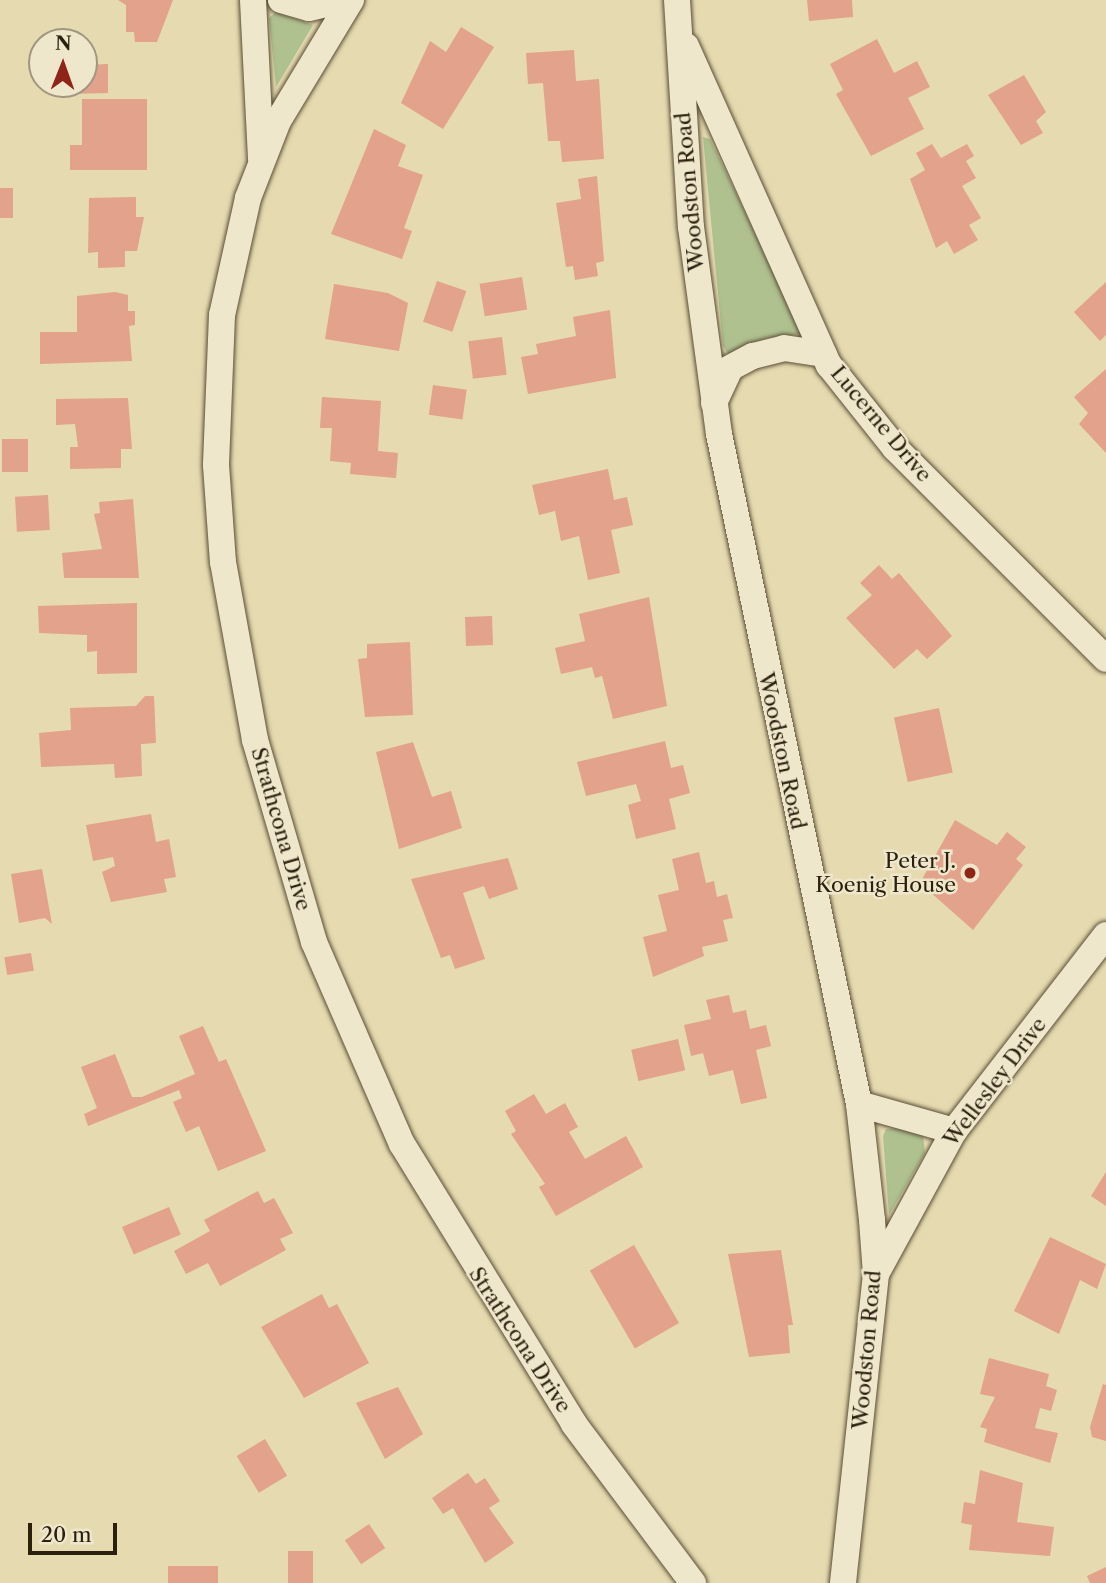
<!DOCTYPE html>
<style>
body{margin:0}
#map{position:relative;width:1106px;height:1583px;overflow:hidden;background:#e6dab0;font-family:"Libre Caslon Text",serif}
div>[style]{position:absolute}
[style*='--x']{left:calc(var(--x)*1px);top:calc(var(--y)*1px);width:calc(var(--w)*1px);rotate:calc(var(--a)*1deg)}
.green>*{inset:0;background:#b0c190}
.building>*{inset:0;background:#e2a28b;transform-origin:0 0}
.roads{filter:drop-shadow(0 0 2px #5a4e36) drop-shadow(0 0 2px #5a4e36)}
.street>*{height:26px;margin:-13px;padding:0 13px;transform-origin:13px;border-radius:13px;background:#efe7cc}
.dots>*{width:19px;height:19px;translate:-50% -50%;box-sizing:border-box;border:4px solid #efe7cc;border-radius:50%}
span{translate:-50% -50%;white-space:nowrap;text-align:center;line-height:1.15;-webkit-text-stroke:5px #efe7cc;paint-order:stroke}
.street-label{font-size:21px;color:#2b1f0e}
.poi-label{font-size:21px;color:#2b1f0e}
.right{translate:-100% -50%;text-align:right}
.north{position:absolute;left:28px;top:28px;width:70px;height:70px;box-sizing:border-box;background:#efe7cc;border:2px solid #a19780;border-radius:50%;rotate:1deg;font-size:19px;font-weight:700;line-height:28px;text-align:center;color:#2b1f0e}
.north::after{content:'';display:block;margin:auto;width:24px;height:32px;background:#8f2418;clip-path:polygon(50% 0,100% 100%,50% 72%,0 100%)}
.scale{position:absolute;left:28px;top:1523px;width:89px;height:32px;box-sizing:border-box;border:4px solid #2b1f0e;border-top:0;padding-left:9px;font-size:21px;line-height:24px;white-space:nowrap;color:#2b1f0e;-webkit-text-stroke:5px #efe7cc;paint-order:stroke}
</style>
<div id="map">
<div class="green">
<i style="clip-path:polygon(276px 12px,313px 25px,276px 87px,269px 18px)"></i>
<i style="clip-path:polygon(703px 137px,710px 139px,800px 327px,800px 334px,766px 338px,730px 357px,723px 346px)"></i>
<i style="clip-path:polygon(902px 1128px,923px 1134px,925px 1153px,889px 1215px,883px 1136px,886px 1129px)"></i>
</div>
<div class="building">
<i style="clip-path:polygon(118px 0,173px 0,157px 42px,135px 42px,134px 32px,126px 32px,126px 5px)"></i>
<i style="clip-path:polygon(807px 0,852px 0,853px 17px,809px 21px)"></i>
<i style="clip-path:polygon(461px 27px,494px 47px,443px 129px,401px 103px,430px 41px,446px 52px)"></i>
<i style="clip-path:polygon(877px 39px,894px 73px,917px 61px,930px 87px,908px 98px,924px 129px,871px 156px,836px 94px,843px 90px,830px 64px)"></i>
<i style="clip-path:polygon(574px 50px,576px 81px,599px 79px,604px 159px,562px 162px,560px 141px,548px 141px,543px 83px,528px 84px,526px 53px)"></i>
<i style="clip-path:polygon(108px 64px,108px 93px,68px 94px,68px 84px,84px 84px,84px 65px)"></i>
<i style="clip-path:polygon(1024px 75px,1046px 112px,1036px 121px,1043px 133px,1021px 145px,988px 95px)"></i>
<i style="clip-path:polygon(82px 99px,147px 99px,147px 170px,70px 170px,70px 145px,82px 145px)"></i>
<i style="clip-path:polygon(374px 129px,406px 145px,398px 166px,423px 175px,404px 228px,412px 231px,402px 259px,331px 234px)"></i>
<i style="clip-path:polygon(932px 144px,941px 158px,967px 144px,974px 156px,966px 161px,976px 178px,962px 186px,981px 218px,969px 225px,978px 240px,954px 254px,947px 241px,936px 248px,910px 179px,925px 170px,916px 153px)"></i>
<i style="clip-path:polygon(597px 176px,604px 261px,596px 263px,598px 276px,575px 280px,573px 266px,566px 267px,556px 203px,581px 199px,578px 179px)"></i>
<i style="left:0;top:188px;width:13px;height:30px"></i>
<i style="clip-path:polygon(136px 197px,136px 217px,144px 217px,137px 251px,125px 251px,125px 267px,98px 268px,98px 252px,88px 253px,89px 198px)"></i>
<i style="left:522px;top:277px;width:33px;height:43px;rotate:81deg"></i>
<i style="left:437px;top:281px;width:31px;height:43px;rotate:19deg"></i>
<i style="clip-path:polygon(1106px 282px,1106px 335px,1100px 341px,1074px 312px)"></i>
<i style="clip-path:polygon(334px 284px,388px 293px,408px 303px,399px 351px,325px 339px)"></i>
<i style="clip-path:polygon(115px 292px,128px 295px,128px 311px,135px 311px,135px 325px,129px 326px,132px 361px,40px 364px,40px 332px,77px 332px,77px 296px)"></i>
<i style="clip-path:polygon(610px 310px,616px 378px,528px 394px,521px 357px,538px 354px,536px 344px,576px 336px,573px 317px)"></i>
<i style="left:502px;top:337px;width:38px;height:34px;rotate:83deg"></i>
<i style="clip-path:polygon(1106px 369px,1106px 453px,1079px 424px,1088px 413px,1074px 397px)"></i>
<i style="left:433px;top:385px;width:34px;height:30px;rotate:8deg"></i>
<i style="clip-path:polygon(322px 397px,381px 401px,378px 451px,398px 453px,396px 478px,350px 474px,351px 463px,330px 461px,332px 428px,320px 428px)"></i>
<i style="clip-path:polygon(128px 398px,132px 449px,121px 449px,121px 468px,70px 469px,70px 447px,78px 447px,75px 424px,56px 425px,56px 399px)"></i>
<i style="left:2px;top:439px;width:26px;height:33px"></i>
<i style="clip-path:polygon(608px 469px,614px 500px,627px 497px,633px 525px,611px 530px,620px 573px,588px 580px,579px 536px,561px 541px,555px 511px,539px 515px,532px 485px)"></i>
<i style="left:48px;top:495px;width:35px;height:33px;rotate:87deg"></i>
<i style="clip-path:polygon(133px 499px,139px 578px,64px 578px,62px 553px,102px 549px,94px 514px,100px 513px,99px 502px)"></i>
<i style="clip-path:polygon(879px 565px,892px 579px,899px 573px,952px 636px,927px 659px,917px 649px,894px 669px,846px 618px,872px 595px,860px 583px)"></i>
<i style="clip-path:polygon(649px 597px,667px 706px,613px 719px,602px 676px,595px 678px,592px 667px,561px 674px,555px 648px,585px 641px,579px 614px)"></i>
<i style="clip-path:polygon(137px 603px,137px 673px,97px 674px,97px 651px,87px 652px,87px 635px,39px 633px,38px 606px)"></i>
<i style="left:492px;top:616px;width:29px;height:27px;rotate:88deg"></i>
<i style="clip-path:polygon(410px 642px,413px 715px,365px 717px,358px 659px,367px 658px,367px 644px)"></i>
<i style="clip-path:polygon(145px 696px,154px 696px,156px 743px,141px 744px,142px 776px,115px 778px,114px 764px,41px 767px,39px 733px,71px 730px,70px 708px,136px 706px)"></i>
<i style="left:939px;top:708px;width:66px;height:46px;rotate:78deg"></i>
<i style="clip-path:polygon(665px 741px,671px 768px,683px 765px,690px 793px,669px 799px,676px 829px,636px 839px,628px 805px,641px 801px,636px 784px,586px 796px,577px 762px)"></i>
<i style="clip-path:polygon(413px 742px,432px 797px,451px 791px,462px 828px,399px 849px,376px 752px)"></i>
<i style="clip-path:polygon(151px 814px,156px 842px,169px 839px,176px 877px,164px 879px,167px 892px,111px 902px,102px 872px,115px 866px,113px 857px,93px 861px,86px 825px)"></i>
<i style="clip-path:polygon(955px 820px,997px 845px,1007px 832px,1026px 847px,1016px 859px,1023px 865px,973px 930px,920px 883px)"></i>
<i style="clip-path:polygon(699px 852px,706px 883px,714px 881px,717px 897px,727px 894px,733px 918px,723px 920px,728px 941px,702px 947px,704px 956px,653px 977px,643px 937px,667px 931px,658px 895px,679px 890px,672px 859px)"></i>
<i style="clip-path:polygon(508px 858px,518px 889px,489px 899px,484px 886px,463px 893px,485px 959px,455px 969px,450px 955px,441px 958px,411px 879px)"></i>
<i style="clip-path:polygon(42px 869px,52px 924px,45px 918px,19px 923px,11px 874px)"></i>
<i style="left:31px;top:953px;width:18px;height:27px;rotate:81deg"></i>
<i style="clip-path:polygon(729px 995px,733px 1013px,746px 1010px,750px 1029px,766px 1025px,771px 1046px,756px 1050px,767px 1098px,741px 1104px,733px 1070px,709px 1076px,703px 1053px,691px 1056px,684px 1025px,711px 1019px,706px 1000px)"></i>
<i style="clip-path:polygon(203px 1026px,219px 1062px,226px 1059px,266px 1151px,218px 1171px,199px 1126px,186px 1132px,173px 1102px,182px 1098px,179px 1090px,88px 1126px,84px 1114px,97px 1108px,81px 1067px,115px 1054px,132px 1097px,142px 1097px,195px 1074px,179px 1036px)"></i>
<i style="left:678px;top:1039px;width:32px;height:48px;rotate:77deg"></i>
<i style="clip-path:polygon(534px 1094px,546px 1114px,565px 1103px,578px 1127px,569px 1132px,585px 1159px,626px 1136px,643px 1167px,556px 1216px,539px 1187px,545px 1184px,511px 1134px,516px 1131px,505px 1111px)"></i>
<i style="clip-path:polygon(1106px 1172px,1106px 1206px,1091px 1196px)"></i>
<i style="clip-path:polygon(258px 1191px,264px 1203px,274px 1198px,293px 1233px,280px 1239px,286px 1250px,220px 1286px,208px 1263px,186px 1274px,174px 1251px,210px 1231px,204px 1220px)"></i>
<i style="left:169px;top:1207px;width:30px;height:51px;rotate:67deg"></i>
<i style="clip-path:polygon(1050px 1237px,1106px 1264px,1097px 1289px,1080px 1280px,1059px 1334px,1014px 1311px)"></i>
<i style="left:634px;top:1245px;width:90px;height:51px;rotate:60deg"></i>
<i style="clip-path:polygon(781px 1250px,793px 1325px,788px 1325px,790px 1353px,749px 1357px,728px 1254px)"></i>
<i style="clip-path:polygon(322px 1294px,329px 1308px,337px 1304px,369px 1363px,304px 1398px,261px 1327px)"></i>
<i style="clip-path:polygon(989px 1358px,1049px 1374px,1046px 1386px,1057px 1390px,1051px 1411px,1040px 1408px,1035px 1428px,1058px 1433px,1050px 1463px,984px 1442px,987px 1429px,980px 1427px,995px 1397px,980px 1394px)"></i>
<i style="clip-path:polygon(1103px 1384px,1106px 1385px,1106px 1441px,1092px 1437px,1090px 1427px)"></i>
<i style="clip-path:polygon(398px 1387px,423px 1434px,385px 1459px,356px 1403px)"></i>
<i style="left:265px;top:1439px;width:43px;height:33px;rotate:59deg"></i>
<i style="clip-path:polygon(980px 1470px,1023px 1483px,1017px 1522px,1054px 1527px,1050px 1556px,969px 1550px,972px 1525px,961px 1523px,964px 1502px,975px 1504px)"></i>
<i style="clip-path:polygon(468px 1473px,476px 1484px,485px 1478px,500px 1501px,489px 1508px,514px 1543px,485px 1563px,453px 1508px,443px 1514px,432px 1498px)"></i>
<i style="left:369px;top:1524px;width:29px;height:29px;rotate:56deg"></i>
<i style="left:288px;top:1551px;width:25px;height:32px"></i>
<i style="left:218px;top:1566px;width:17px;height:50px;rotate:90deg"></i>
<i style="clip-path:polygon(1106px 1567px,1106px 1583px,1090px 1583px,1087px 1576px)"></i>
</div>
<div class="roads">
<div class="street">
<i style="--x:253;--y:0;--w:159;--a:87.1"></i>
<i style="--x:281;--y:0;--w:29;--a:16"></i>
<i style="--x:309;--y:8;--w:36;--a:-13"></i>
<i style="--x:351;--y:0;--w:141;--a:121.1"></i>
<i style="--x:278;--y:121;--w:83;--a:111.3"></i>
<i style="--x:248;--y:198;--w:120;--a:102.5"></i>
<i style="--x:222;--y:315;--w:150;--a:92.3"></i>
<i style="--x:216;--y:465;--w:97;--a:85.9"></i>
<i style="--x:223;--y:562;--w:181;--a:79.8"></i>
<i style="--x:255;--y:740;--w:210;--a:73.7"></i>
<i style="--x:314;--y:942;--w:220;--a:66.5"></i>
<i style="--x:402;--y:1144;--w:329;--a:58.4"></i>
<i style="--x:574;--y:1424;--w:199;--a:53.2"></i>
<i style="--x:677;--y:0;--w:227;--a:86.5"></i>
<i style="--x:691;--y:227;--w:209;--a:82.3"></i>
<i style="--x:719;--y:434;--w:684;--a:78.2"></i>
<i style="--x:859;--y:1104;--w:117;--a:83.6"></i>
<i style="--x:872;--y:1220;--w:54;--a:85.8"></i>
<i style="--x:876;--y:1274;--w:311;--a:96.1"></i>
<i style="--x:686;--y:46;--w:350;--a:65.9"></i>
<i style="--x:829;--y:365;--w:106;--a:51.5"></i>
<i style="--x:895;--y:448;--w:298;--a:45"></i>
<i style="--x:714;--y:403;--w:38;--a:-65"></i>
<i style="--x:730;--y:368;--w:26;--a:-28"></i>
<i style="--x:753;--y:356;--w:32;--a:-14"></i>
<i style="--x:784;--y:348;--w:40;--a:8.5"></i>
<i style="--x:859;--y:1104;--w:99;--a:15.9"></i>
<i style="--x:876;--y:1274;--w:163;--a:-61.4"></i>
<i style="--x:954;--y:1131;--w:248;--a:-52.2"></i>
</div>
</div>
<div class="dots">
<i style="left:970px;top:873px;background:#8f2418"></i>
</div>
<div class="street-label">
<span style="left:690px;top:192px;rotate:-95deg">Woodston Road</span>
<span style="left:881px;top:424px;rotate:50deg">Lucerne Drive</span>
<span style="left:782px;top:751px;rotate:78deg">Woodston Road</span>
<span style="left:281px;top:829px;rotate:74deg">Strathcona Drive</span>
<span style="left:995px;top:1082px;rotate:-53deg">Wellesley Drive</span>
<span style="left:520px;top:1340px;rotate:57deg">Strathcona Drive</span>
<span style="left:867px;top:1350px;rotate:-85deg">Woodston Road</span>
</div>
<div class="poi-label">
<span class="right" style="left:956px;top:873px">Peter J.<br>Koenig House</span>
</div>
<div class="north">N</div>
<div class="scale">20 m</div>
</div>
